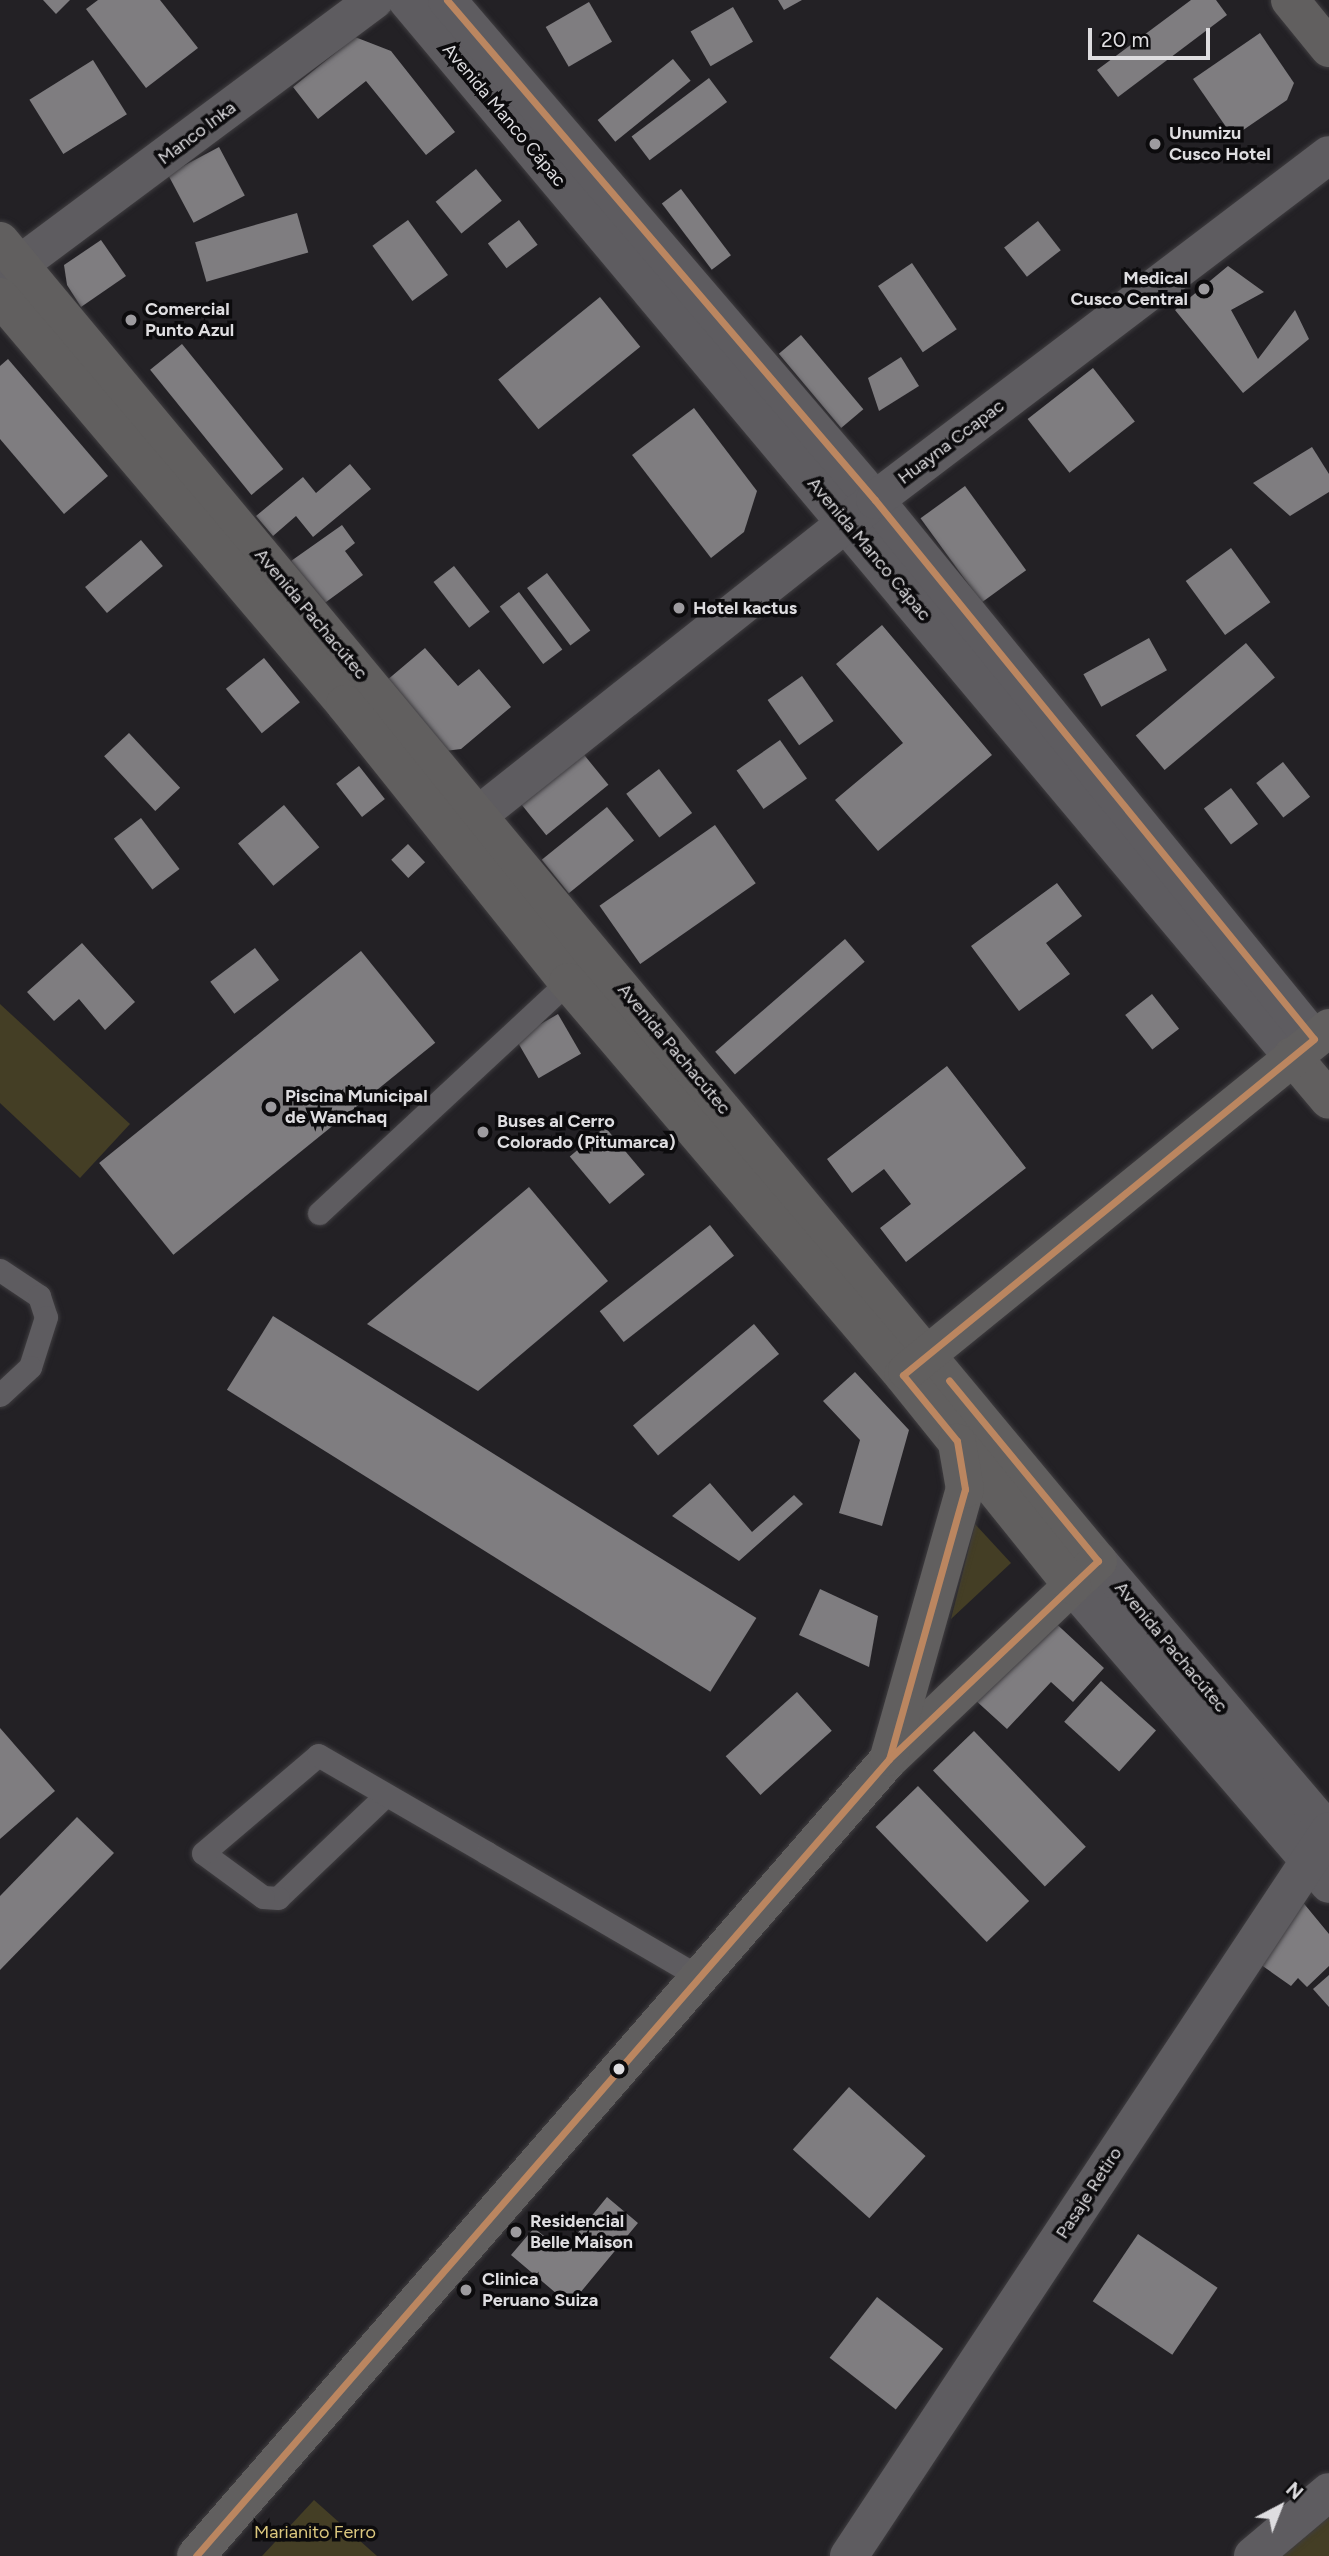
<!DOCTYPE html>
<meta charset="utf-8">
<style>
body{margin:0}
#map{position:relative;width:1329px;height:2556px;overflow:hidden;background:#232125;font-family:Figtree,sans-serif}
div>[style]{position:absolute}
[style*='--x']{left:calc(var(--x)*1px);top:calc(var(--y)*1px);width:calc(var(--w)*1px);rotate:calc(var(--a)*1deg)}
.green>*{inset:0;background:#443e25}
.building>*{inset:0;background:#7f7d80;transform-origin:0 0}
.roads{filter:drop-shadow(0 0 2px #3f3d40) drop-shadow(0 0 2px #3f3d40)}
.lane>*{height:23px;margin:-11.5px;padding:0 11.5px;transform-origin:11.5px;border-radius:11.5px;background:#5e5c60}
.street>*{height:38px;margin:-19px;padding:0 19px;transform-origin:19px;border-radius:19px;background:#5e5c60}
.secondary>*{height:38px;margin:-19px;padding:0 19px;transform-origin:19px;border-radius:19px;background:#615f5f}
.bus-1>*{height:7px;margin:-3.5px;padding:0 3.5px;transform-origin:3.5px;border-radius:3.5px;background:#bb8660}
.dots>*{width:19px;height:19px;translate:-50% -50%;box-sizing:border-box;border:4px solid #0c0b0d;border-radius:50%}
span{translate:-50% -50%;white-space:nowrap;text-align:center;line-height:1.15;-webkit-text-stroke:7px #0c0b0d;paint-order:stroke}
.street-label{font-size:18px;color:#dedde0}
.poi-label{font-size:18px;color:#dedde0;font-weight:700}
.left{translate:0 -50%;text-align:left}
.right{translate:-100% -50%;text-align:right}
.park-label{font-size:18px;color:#dbc77e}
.north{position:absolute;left:1245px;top:2472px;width:70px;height:70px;-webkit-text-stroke:5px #0c0b0d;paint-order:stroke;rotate:42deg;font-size:19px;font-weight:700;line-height:28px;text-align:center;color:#dedde0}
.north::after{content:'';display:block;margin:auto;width:24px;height:32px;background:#dedde0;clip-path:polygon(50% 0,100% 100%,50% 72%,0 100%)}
.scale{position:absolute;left:1088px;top:28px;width:122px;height:32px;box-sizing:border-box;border:4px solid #dedde0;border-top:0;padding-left:9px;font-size:21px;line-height:24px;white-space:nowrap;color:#dedde0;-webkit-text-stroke:5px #0c0b0d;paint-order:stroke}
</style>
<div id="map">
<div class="green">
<i style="clip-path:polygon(0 1004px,130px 1124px,80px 1178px,0 1103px)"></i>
<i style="clip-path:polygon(975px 1524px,1011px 1563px,951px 1619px)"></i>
<i style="clip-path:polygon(314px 2500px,377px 2556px,262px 2556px)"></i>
<i style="clip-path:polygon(1329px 2501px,1329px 2556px,1270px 2556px)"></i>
</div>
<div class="building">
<i style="clip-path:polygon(43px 0,70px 0,56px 14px)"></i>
<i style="clip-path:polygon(98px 0,160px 0,198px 48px,146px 88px,86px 9px)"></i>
<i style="clip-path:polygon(778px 0,802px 0,784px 10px)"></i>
<i style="clip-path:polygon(1191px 0,1216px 0,1227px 15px,1118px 97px,1097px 70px)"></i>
<i style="left:589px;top:2px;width:46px;height:50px;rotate:60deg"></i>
<i style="left:733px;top:7px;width:40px;height:49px;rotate:60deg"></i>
<i style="clip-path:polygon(1260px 33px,1294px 83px,1287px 100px,1233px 137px,1193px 79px)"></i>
<i style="clip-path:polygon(355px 37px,391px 51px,455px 132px,426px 155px,366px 81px,318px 119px,293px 87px)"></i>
<i style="left:673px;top:59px;width:28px;height:97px;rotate:51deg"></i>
<i style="left:93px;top:60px;width:64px;height:75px;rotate:58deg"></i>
<i style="left:709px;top:78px;width:30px;height:97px;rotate:53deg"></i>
<i style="left:219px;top:147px;width:55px;height:58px;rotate:62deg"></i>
<i style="left:476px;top:169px;width:41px;height:52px;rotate:51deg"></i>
<i style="left:681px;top:189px;width:83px;height:24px;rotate:53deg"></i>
<i style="left:297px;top:213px;width:41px;height:106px;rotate:74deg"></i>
<i style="left:408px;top:220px;width:68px;height:44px;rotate:54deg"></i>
<i style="left:519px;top:220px;width:31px;height:39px;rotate:53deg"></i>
<i style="left:1038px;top:221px;width:37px;height:43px;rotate:52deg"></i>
<i style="clip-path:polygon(101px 240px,126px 276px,81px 307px,67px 285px,64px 265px)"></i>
<i style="left:912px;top:263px;width:80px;height:41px;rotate:56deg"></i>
<i style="clip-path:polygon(1228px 266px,1264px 292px,1231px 310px,1258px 359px,1295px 310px,1309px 339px,1243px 393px,1175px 310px)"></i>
<i style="left:600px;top:297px;width:64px;height:131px;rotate:51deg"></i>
<i style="left:801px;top:335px;width:97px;height:29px;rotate:50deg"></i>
<i style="left:182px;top:344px;width:161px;height:41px;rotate:51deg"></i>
<i style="clip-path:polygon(901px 357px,919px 386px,879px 411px,868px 378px)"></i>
<i style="clip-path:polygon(8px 359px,108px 476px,64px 514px,0 439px,0 366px)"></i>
<i style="left:1093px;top:368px;width:68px;height:83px;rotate:52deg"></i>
<i style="clip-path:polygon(694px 408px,757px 491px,744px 532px,711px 558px,632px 455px)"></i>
<i style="clip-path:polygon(1312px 447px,1329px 474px,1329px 492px,1290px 516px,1253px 483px)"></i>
<i style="clip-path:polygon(350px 464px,371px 489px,313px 537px,296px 516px,273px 536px,256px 516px,303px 477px,316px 493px)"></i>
<i style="left:965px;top:486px;width:104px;height:55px;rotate:54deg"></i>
<i style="clip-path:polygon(342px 525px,355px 543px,345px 551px,363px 575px,322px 605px,291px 561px)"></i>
<i style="left:141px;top:540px;width:34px;height:73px;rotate:50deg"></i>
<i style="left:1231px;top:548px;width:67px;height:56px;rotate:54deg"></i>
<i style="left:454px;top:566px;width:58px;height:26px;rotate:52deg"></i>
<i style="left:547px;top:573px;width:72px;height:25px;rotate:53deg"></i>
<i style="left:519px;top:592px;width:72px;height:24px;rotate:53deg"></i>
<i style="clip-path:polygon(882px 625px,992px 755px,878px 851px,835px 800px,903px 743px,836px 664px)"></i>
<i style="left:1149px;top:638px;width:37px;height:75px;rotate:61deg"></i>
<i style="left:1246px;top:643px;width:45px;height:144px;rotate:50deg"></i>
<i style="clip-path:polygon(425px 648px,458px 686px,479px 669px,511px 707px,461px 749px,445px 751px,386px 681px)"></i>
<i style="left:264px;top:658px;width:57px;height:49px;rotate:51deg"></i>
<i style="left:802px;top:676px;width:55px;height:42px;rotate:55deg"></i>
<i style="left:129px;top:733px;width:75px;height:34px;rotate:47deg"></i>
<i style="left:780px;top:740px;width:47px;height:53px;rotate:55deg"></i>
<i style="left:577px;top:746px;width:50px;height:80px;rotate:51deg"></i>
<i style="left:1283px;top:762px;width:44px;height:34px;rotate:52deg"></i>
<i style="left:359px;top:766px;width:42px;height:29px;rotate:52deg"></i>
<i style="left:659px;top:769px;width:55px;height:41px;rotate:53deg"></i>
<i style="left:1231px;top:788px;width:45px;height:34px;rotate:53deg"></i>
<i style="left:284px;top:805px;width:55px;height:60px;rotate:50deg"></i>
<i style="left:607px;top:807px;width:43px;height:84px;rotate:51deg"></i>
<i style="left:141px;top:818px;width:64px;height:34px;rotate:53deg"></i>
<i style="left:715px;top:825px;width:71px;height:141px;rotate:55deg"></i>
<i style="left:408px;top:844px;width:25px;height:23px;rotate:47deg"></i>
<i style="clip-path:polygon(1057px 883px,1082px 916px,1046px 943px,1070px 974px,1019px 1011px,971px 946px)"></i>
<i style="left:845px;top:939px;width:30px;height:172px;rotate:49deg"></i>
<i style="clip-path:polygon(82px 943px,135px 1002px,105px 1030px,79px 999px,54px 1021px,27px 992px)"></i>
<i style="left:255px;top:948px;width:40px;height:56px;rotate:53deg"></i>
<i style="left:361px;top:951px;width:118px;height:337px;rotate:51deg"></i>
<i style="left:1152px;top:994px;width:44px;height:34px;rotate:52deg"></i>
<i style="left:558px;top:1014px;width:46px;height:49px;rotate:60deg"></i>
<i style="clip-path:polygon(947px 1066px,1026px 1168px,906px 1262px,880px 1228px,911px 1204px,884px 1169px,852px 1193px,827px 1159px)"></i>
<i style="left:605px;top:1127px;width:62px;height:46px;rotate:50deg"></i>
<i style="clip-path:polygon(529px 1187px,608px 1281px,478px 1391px,367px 1324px)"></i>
<i style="left:710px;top:1225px;width:39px;height:140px;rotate:52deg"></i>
<i style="left:273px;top:1316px;width:570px;height:87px;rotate:32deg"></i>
<i style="left:754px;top:1324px;width:39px;height:158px;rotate:50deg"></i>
<i style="clip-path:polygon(855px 1372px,909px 1430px,882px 1526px,839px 1513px,860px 1440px,823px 1401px)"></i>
<i style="clip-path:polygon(710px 1483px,752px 1532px,794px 1495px,803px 1504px,739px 1561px,672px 1516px)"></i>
<i style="clip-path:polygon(820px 1589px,878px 1616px,869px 1667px,799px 1635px)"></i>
<i style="clip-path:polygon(1049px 1617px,1104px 1668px,1073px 1702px,1051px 1682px,1007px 1729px,973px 1698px)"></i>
<i style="left:1101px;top:1681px;width:74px;height:55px;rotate:42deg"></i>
<i style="left:797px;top:1692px;width:52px;height:96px;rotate:48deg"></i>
<i style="clip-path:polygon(0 1728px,55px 1791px,0 1839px)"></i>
<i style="left:974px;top:1731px;width:161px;height:57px;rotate:46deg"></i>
<i style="left:918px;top:1786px;width:160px;height:59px;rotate:46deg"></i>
<i style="clip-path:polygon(77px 1817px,114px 1853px,0 1970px,0 1896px)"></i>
<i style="clip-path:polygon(1301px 1900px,1329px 1934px,1329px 1966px,1307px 1987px,1298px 1978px,1291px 1986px,1257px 1962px)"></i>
<i style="clip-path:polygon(1329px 1975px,1329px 2007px,1313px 1989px)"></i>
<i style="left:849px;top:2087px;width:103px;height:84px;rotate:42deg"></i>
<i style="clip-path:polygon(607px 2197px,638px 2223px,570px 2305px,511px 2255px,534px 2228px,563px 2251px)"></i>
<i style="left:1138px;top:2234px;width:96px;height:81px;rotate:34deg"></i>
<i style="left:877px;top:2297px;width:84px;height:77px;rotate:38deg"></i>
</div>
<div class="roads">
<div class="lane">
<i style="--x:319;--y:1213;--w:340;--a:-42.9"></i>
<i style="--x:0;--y:1270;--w:47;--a:33.7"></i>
<i style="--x:39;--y:1296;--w:22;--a:72"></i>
<i style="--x:46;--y:1317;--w:52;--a:107.7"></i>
<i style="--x:30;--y:1367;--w:41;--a:137"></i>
<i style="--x:386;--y:1795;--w:149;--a:136.4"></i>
<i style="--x:278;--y:1898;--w:15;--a:-176"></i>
<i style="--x:263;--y:1897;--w:74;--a:-143.7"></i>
<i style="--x:203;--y:1853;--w:151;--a:-40.4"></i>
<i style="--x:318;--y:1755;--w:195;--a:30.1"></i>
<i style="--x:487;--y:1853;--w:246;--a:30.3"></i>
</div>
<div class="street">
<i style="--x:407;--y:0;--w:1378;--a:50.03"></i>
<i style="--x:447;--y:0;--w:658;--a:49.44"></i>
<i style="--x:875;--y:500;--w:695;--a:50.84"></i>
<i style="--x:0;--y:279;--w:467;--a:-36.7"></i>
<i style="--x:452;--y:836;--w:540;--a:-38.46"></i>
<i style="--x:875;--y:500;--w:570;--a:-37.23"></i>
<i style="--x:1098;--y:1561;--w:356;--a:49.6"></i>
<i style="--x:1072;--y:1585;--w:394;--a:49.3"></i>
<i style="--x:849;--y:2556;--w:869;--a:-56.49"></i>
<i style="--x:1253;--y:2556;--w:99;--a:-40.1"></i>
</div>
<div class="secondary">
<i style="--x:1290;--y:0;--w:62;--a:50.9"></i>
<i style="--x:0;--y:241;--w:1717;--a:50.25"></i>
<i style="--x:1098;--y:1561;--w:288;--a:136.5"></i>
<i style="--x:889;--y:1759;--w:1056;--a:131.01"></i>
<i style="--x:0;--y:297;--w:534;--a:49.71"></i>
<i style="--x:345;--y:704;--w:356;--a:51.3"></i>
<i style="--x:568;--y:982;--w:516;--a:49.56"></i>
<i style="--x:903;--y:1375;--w:270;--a:51.2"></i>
<i style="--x:1292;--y:1056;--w:57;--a:49.9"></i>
<i style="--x:907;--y:1371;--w:544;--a:-39.1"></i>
<i style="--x:889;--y:1757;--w:279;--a:-74.2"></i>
<i style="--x:965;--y:1489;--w:47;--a:-99.9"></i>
</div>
</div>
<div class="bus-1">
<i style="--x:447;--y:0;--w:658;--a:49.44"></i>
<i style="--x:875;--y:500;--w:695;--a:50.84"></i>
<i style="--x:1314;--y:1039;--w:531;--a:140.73"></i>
<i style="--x:903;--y:1375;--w:85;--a:50.7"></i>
<i style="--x:957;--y:1441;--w:49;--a:80.5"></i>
<i style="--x:965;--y:1489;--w:280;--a:105.7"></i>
<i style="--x:196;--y:2556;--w:1056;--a:-48.99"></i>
<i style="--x:889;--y:1759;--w:288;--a:-43.5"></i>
<i style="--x:1098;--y:1561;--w:234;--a:-129.5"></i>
</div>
<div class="dots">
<i style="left:1155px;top:144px;background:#9d9b9f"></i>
<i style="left:1204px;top:289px;background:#9d9b9f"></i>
<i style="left:131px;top:320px;background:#9d9b9f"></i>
<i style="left:679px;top:608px;background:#9d9b9f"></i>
<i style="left:271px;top:1107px;background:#9d9b9f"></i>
<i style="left:483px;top:1132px;background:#9d9b9f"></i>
<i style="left:619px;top:2069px;background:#dedde0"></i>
<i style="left:516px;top:2232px;background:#9d9b9f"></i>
<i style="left:466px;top:2290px;background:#9d9b9f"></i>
</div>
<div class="street-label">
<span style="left:504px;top:115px;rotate:50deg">Avenida Manco Cápac</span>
<span style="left:197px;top:133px;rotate:-37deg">Manco Inka</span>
<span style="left:951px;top:442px;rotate:-37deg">Huayna Ccapac</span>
<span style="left:869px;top:549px;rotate:50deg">Avenida Manco Cápac</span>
<span style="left:311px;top:614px;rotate:50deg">Avenida Pachacútec</span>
<span style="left:674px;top:1049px;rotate:50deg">Avenida Pachacútec</span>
<span style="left:1171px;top:1647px;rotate:50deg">Avenida Pachacútec</span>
<span style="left:1089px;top:2193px;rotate:-57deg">Pasaje Retiro</span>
</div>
<div class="poi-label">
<span class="left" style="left:1169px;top:144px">Unumizu<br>Cusco Hotel</span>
<span class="right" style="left:1188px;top:289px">Medical<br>Cusco Central</span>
<span class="left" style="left:145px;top:320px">Comercial<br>Punto Azul</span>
<span class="left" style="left:693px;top:608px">Hotel kactus</span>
<span class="left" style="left:285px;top:1107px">Piscina Municipal<br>de Wanchaq</span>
<span class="left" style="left:497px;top:1132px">Buses al Cerro<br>Colorado (Pitumarca)</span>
<span class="left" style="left:530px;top:2232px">Residencial<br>Belle Maison</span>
<span class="left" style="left:482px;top:2290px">Clinica<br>Peruano Suiza</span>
</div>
<div class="park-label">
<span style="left:315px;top:2532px">Marianito Ferro</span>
</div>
<div class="north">N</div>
<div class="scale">20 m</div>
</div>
